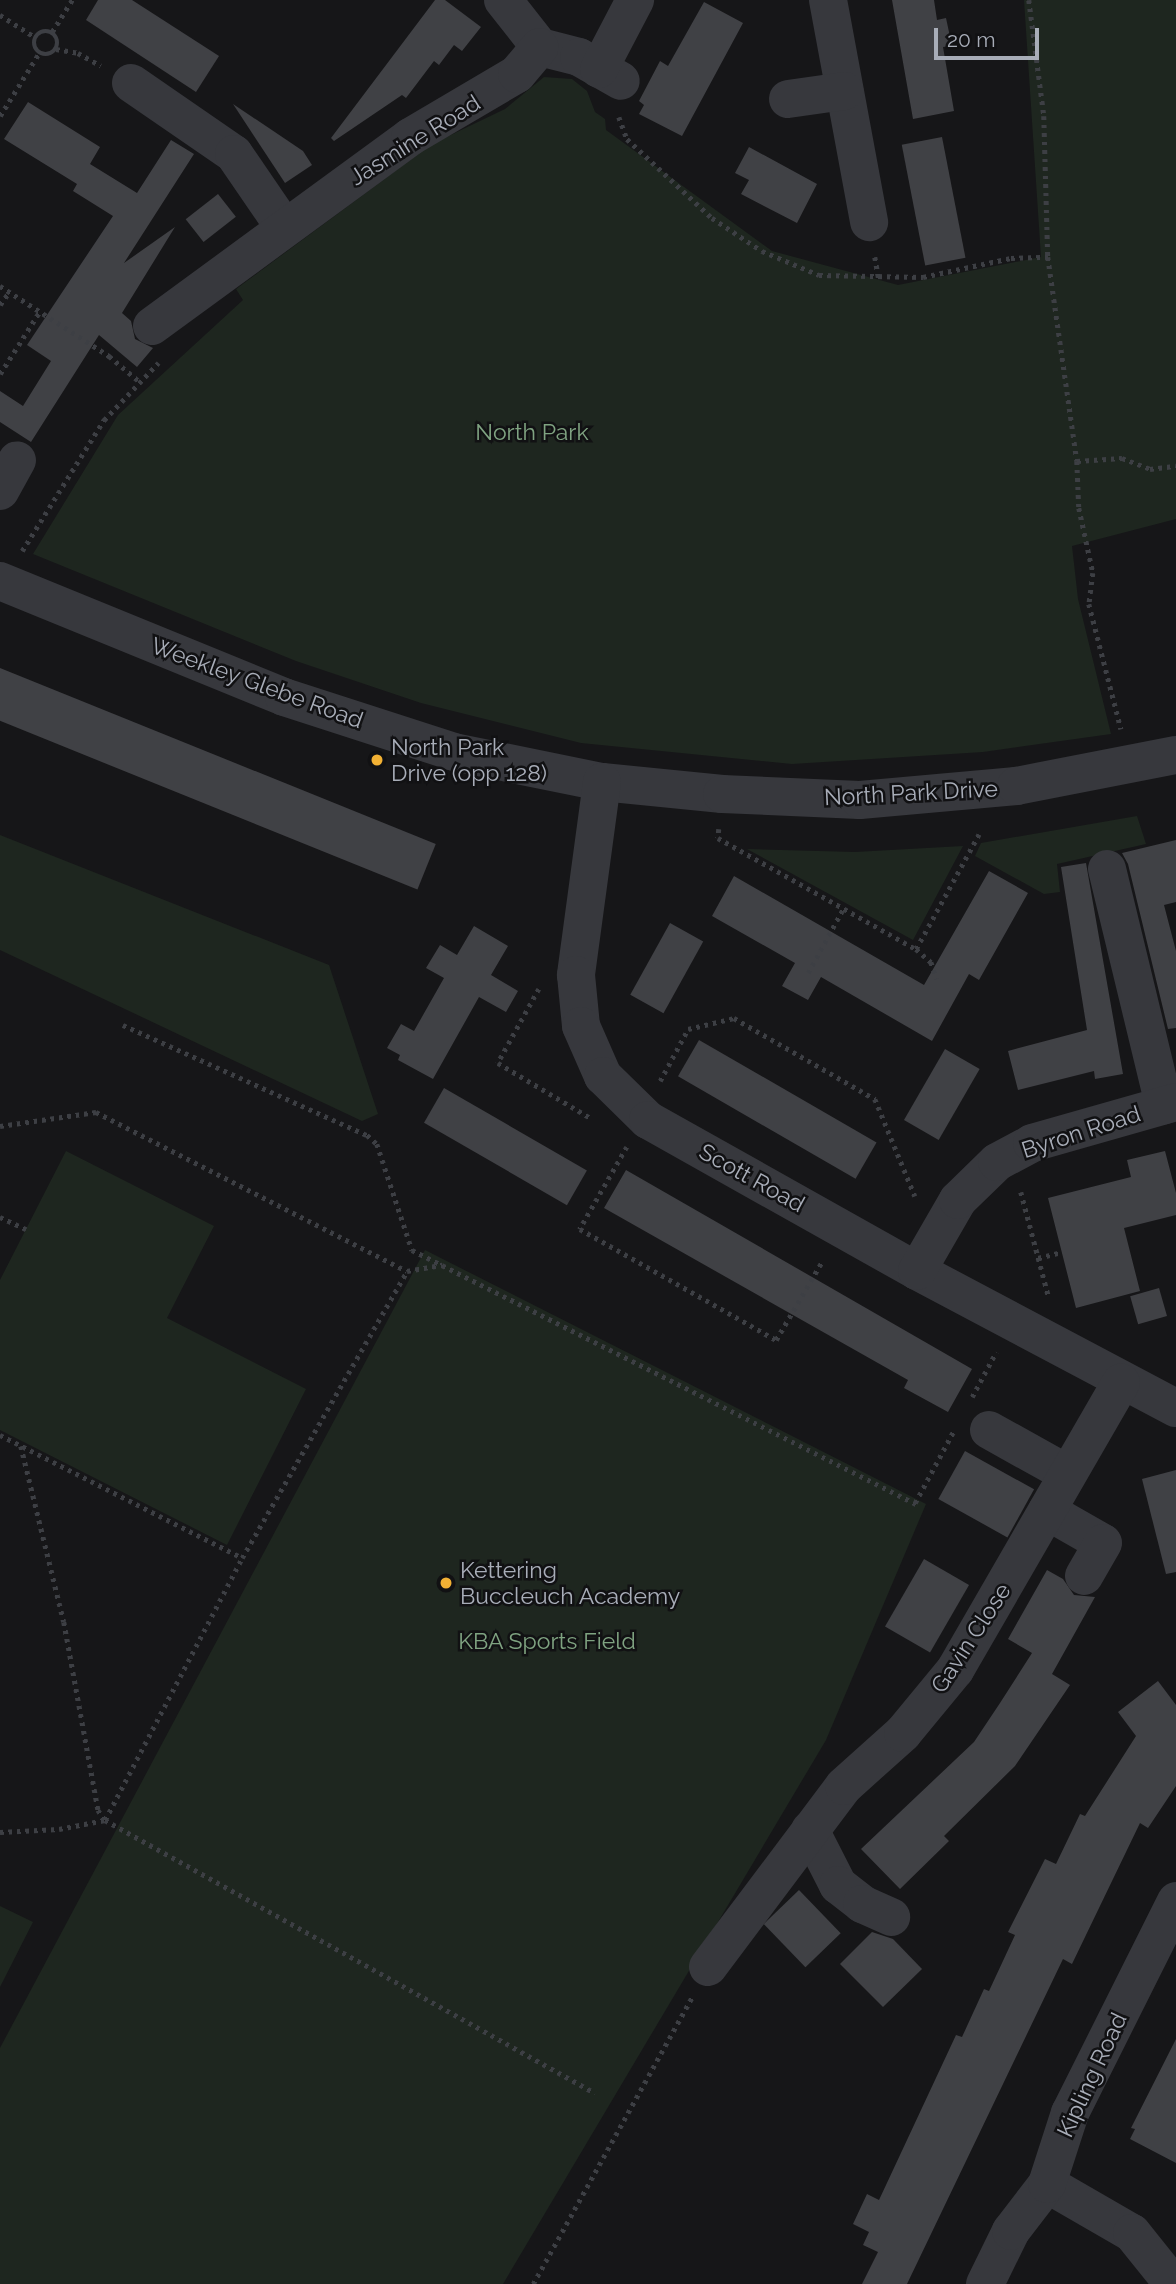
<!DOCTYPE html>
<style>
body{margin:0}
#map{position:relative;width:1176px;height:2284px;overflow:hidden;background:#161618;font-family:Raleway,sans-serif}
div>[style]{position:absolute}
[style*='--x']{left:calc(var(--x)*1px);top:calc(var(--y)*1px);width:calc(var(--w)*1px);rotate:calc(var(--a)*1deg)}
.green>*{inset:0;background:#1e261f}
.building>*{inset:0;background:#404145;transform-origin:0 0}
.path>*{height:4.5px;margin-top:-2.25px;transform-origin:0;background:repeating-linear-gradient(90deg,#3d3f44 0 3.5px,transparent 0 8.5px)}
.path>.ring{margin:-2.25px;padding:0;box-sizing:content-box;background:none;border:4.5px solid #3d3f44;border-radius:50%}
.minor>*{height:38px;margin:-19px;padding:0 19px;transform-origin:19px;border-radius:19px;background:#37383d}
.dots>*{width:19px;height:19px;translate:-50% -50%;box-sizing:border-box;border:4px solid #111113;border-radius:50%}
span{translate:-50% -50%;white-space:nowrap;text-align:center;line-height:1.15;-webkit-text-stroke:5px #111113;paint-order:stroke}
.street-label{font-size:23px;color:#a8adb8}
.park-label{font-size:23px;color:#7fa381}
.poi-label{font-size:23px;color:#a8adb8}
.left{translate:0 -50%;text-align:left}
.scale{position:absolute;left:934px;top:28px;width:105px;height:32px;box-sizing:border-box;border:4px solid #a8adb8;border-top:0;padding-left:9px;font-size:21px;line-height:24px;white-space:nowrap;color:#a8adb8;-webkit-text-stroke:5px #111113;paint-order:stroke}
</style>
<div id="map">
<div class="green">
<i style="clip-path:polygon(1024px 0,1176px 0,1176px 519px,1072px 546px,1078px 599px,1111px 734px,983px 752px,792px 764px,581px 743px,421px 703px,296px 661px,33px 554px,118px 415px,243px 300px,236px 289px,432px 144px,505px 109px,544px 77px,572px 79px,587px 91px,595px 112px,605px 119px,606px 130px,772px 251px,898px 285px,1041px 257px)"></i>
<i style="clip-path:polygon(1137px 816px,1146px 844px,1057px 864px,1060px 892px,1044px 894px,975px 856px,981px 843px)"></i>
<i style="clip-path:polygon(0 835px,329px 965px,378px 1114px,362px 1121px,0 950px)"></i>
<i style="clip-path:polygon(963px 846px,913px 940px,747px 849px,855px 852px)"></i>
<i style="clip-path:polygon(66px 1151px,214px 1226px,167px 1318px,306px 1389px,227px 1545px,0 1430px,0 1280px)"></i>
<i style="clip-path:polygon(425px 1250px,926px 1504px,826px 1740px,503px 2284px,0 2284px,0 2048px)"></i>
<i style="clip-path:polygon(0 1906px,33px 1922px,0 1987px)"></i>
</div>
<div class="building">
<i style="clip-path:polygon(98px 0,132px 0,219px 56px,196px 92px,86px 20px)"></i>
<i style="clip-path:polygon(435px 0,445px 0,481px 27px,462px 51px,454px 45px,439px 65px,434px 61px,406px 98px,402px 95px,334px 141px,331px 138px)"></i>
<i style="clip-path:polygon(892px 0,934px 0,937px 20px,946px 18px,952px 46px,943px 47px,954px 111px,913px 119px)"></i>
<i style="clip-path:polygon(704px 2px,743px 23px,682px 136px,639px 114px,644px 105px,639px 101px,660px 61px,668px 66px)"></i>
<i style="clip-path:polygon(28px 102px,100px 147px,90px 164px,137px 193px,171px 140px,194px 154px,124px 263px,175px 227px,122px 313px,131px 321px,135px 339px,153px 348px,137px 367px,99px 335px,31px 442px,0 422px,0 391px,23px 406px,51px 361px,27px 345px,113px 216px,73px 191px,77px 184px,4px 139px)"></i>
<i style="clip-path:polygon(233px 104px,303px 151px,312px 165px,285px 183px)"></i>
<i style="left:942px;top:137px;width:123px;height:41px;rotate:79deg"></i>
<i style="clip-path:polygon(749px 147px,817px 184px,797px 223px,741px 194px,749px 180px,735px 173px)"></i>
<i style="left:218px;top:194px;width:29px;height:41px;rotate:52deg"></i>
<i style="left:0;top:668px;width:470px;height:49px;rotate:22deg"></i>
<i style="clip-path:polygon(1176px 840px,1176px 902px,1164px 905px,1176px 951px,1176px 1028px,1168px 1029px,1128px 864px,1122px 853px)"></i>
<i style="clip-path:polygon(1086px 863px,1123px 1074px,1095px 1079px,1094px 1071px,1018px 1090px,1008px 1051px,1087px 1030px,1061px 867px)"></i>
<i style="clip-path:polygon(989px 871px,1028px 893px,979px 980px,969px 974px,932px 1041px,821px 977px,808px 1000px,782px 986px,795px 963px,712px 916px,734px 876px,924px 985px)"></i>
<i style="left:670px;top:923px;width:38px;height:82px;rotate:29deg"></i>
<i style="clip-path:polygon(474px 926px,508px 946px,491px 975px,518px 991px,506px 1012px,479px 997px,433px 1079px,398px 1060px,400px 1055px,387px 1048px,401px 1024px,414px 1031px,444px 978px,426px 968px,440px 945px,457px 955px)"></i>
<i style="left:699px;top:1040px;width:205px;height:42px;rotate:30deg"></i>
<i style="left:945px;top:1049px;width:40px;height:82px;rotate:30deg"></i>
<i style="left:444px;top:1088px;width:165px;height:40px;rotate:30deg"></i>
<i style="clip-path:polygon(1165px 1151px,1176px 1193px,1176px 1215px,1124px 1228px,1140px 1291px,1076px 1308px,1048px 1198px,1131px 1177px,1127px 1160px)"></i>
<i style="clip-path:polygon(626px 1170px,972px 1369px,948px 1412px,904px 1388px,908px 1380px,604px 1208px)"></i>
<i style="left:1159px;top:1288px;width:29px;height:30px;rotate:74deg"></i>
<i style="left:965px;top:1451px;width:79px;height:55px;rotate:29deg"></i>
<i style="clip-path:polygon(1176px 1470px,1176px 1572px,1166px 1574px,1142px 1479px)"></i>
<i style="left:924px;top:1559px;width:52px;height:78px;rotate:30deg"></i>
<i style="clip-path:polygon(1047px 1570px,1063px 1579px,1074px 1595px,1095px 1597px,1052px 1674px,1070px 1685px,1015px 1766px,944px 1836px,949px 1841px,900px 1889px,861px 1849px,974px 1742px,1000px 1703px,1032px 1653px,1008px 1639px)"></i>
<i style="clip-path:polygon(1158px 1681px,1176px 1705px,1176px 1786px,1148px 1828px,1140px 1823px,1072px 1964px,1063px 1959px,907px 2284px,862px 2284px,878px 2252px,863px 2245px,869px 2232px,853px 2224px,867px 2194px,879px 2200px,956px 2035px,962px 2037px,984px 1989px,989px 1991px,1015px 1935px,1008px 1932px,1045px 1859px,1056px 1864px,1080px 1814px,1085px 1816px,1136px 1736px,1118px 1712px)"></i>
<i style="left:799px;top:1890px;width:60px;height:49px;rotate:46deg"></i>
<i style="clip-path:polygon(872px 1932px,893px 1939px,922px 1969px,883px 2007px,840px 1964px)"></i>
<i style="clip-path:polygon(1176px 2039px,1176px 2163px,1130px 2139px,1135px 2129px,1131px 2128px)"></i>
</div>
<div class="path">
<i style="--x:1029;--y:0;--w:117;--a:82.6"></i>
<i style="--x:1044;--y:116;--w:141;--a:88.4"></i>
<i style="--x:1048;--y:257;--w:206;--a:81.9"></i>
<i style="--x:1077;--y:461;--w:47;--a:87.6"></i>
<i style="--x:1079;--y:508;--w:66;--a:77.8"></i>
<i style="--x:1093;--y:573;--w:31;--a:97"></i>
<i style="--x:1089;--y:604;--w:129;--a:75.6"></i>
<i style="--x:0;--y:15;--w:41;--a:32.2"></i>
<i class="ring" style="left:34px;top:31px;width:19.5px;height:19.5px"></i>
<i style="--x:52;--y:32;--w:38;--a:-58"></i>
<i style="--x:56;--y:49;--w:22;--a:10"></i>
<i style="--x:78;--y:53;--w:26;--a:29"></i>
<i style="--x:0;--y:116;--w:74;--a:-58.2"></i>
<i style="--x:619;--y:117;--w:23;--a:70"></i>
<i style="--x:627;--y:139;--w:116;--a:42.9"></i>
<i style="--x:712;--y:218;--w:60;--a:33.4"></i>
<i style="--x:762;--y:251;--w:62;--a:22.8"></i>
<i style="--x:819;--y:275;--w:104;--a:1.1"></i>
<i style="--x:923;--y:277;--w:90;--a:-12.2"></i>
<i style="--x:1011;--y:258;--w:37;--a:-2"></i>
<i style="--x:875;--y:257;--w:22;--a:80"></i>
<i style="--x:0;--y:286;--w:130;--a:32.7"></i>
<i style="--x:109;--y:356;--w:38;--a:40"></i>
<i style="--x:0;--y:305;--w:16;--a:-55"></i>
<i style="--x:0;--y:374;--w:75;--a:-57.6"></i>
<i style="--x:1077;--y:461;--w:45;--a:-3.8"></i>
<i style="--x:1122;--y:458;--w:30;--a:21"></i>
<i style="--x:1150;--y:469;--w:26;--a:-7"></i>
<i style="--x:22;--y:551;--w:155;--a:-58"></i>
<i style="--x:104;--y:420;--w:79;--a:-46.5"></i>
<i style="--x:719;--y:829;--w:9;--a:96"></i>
<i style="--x:718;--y:838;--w:227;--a:29.3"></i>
<i style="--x:916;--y:949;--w:131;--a:-61.3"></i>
<i style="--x:916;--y:949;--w:20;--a:41"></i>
<i style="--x:931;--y:962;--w:18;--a:71"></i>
<i style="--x:808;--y:973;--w:73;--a:-61.3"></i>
<i style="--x:539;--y:989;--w:85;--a:119"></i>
<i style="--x:498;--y:1063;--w:106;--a:30.7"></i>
<i style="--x:123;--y:1025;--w:268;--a:24.3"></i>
<i style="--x:367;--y:1135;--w:13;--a:42"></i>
<i style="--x:377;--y:1144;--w:112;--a:71.7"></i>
<i style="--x:412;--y:1250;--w:569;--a:26.75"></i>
<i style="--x:660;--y:1081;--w:59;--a:-61.7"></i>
<i style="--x:688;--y:1029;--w:47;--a:-13.4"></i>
<i style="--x:734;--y:1018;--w:163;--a:29.9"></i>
<i style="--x:875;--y:1099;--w:105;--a:67.6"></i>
<i style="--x:0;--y:1126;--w:97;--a:-8.3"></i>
<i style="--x:96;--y:1112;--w:349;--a:27.1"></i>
<i style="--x:627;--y:1147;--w:95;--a:119.8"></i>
<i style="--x:580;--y:1229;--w:225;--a:29.5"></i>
<i style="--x:776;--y:1340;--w:93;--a:-59.6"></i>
<i style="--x:1021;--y:1192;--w:110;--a:75.2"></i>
<i style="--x:0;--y:1217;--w:29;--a:25"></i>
<i style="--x:1038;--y:1258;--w:25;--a:-14"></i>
<i style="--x:972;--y:1397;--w:51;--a:-61.9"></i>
<i style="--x:0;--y:1435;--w:271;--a:26.9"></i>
<i style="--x:21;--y:1446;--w:181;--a:76.3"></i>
<i style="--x:64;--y:1622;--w:191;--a:79.7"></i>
<i style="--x:98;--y:1810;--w:12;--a:55"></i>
<i style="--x:105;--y:1820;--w:561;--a:29.12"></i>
<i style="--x:915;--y:1503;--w:81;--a:-61.8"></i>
<i style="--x:0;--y:1832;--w:59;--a:-2.9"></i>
<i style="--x:59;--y:1829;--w:47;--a:-11.1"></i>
<i style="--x:105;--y:1820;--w:296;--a:-62.4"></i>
<i style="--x:242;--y:1558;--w:331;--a:-60.1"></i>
<i style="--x:407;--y:1271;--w:36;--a:-10"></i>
<i style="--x:533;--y:2284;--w:328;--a:-61"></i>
</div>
<div class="minor">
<i style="--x:503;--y:0;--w:60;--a:51.8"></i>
<i style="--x:540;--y:47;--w:40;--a:14.4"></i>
<i style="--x:579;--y:57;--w:48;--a:29.7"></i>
<i style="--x:828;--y:0;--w:226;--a:79.5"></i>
<i style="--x:599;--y:69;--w:78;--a:-62.4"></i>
<i style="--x:131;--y:83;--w:125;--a:34.6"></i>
<i style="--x:234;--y:154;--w:88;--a:55.6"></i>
<i style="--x:788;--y:99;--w:57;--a:-8.1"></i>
<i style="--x:152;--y:326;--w:320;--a:-36.2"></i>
<i style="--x:410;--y:137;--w:124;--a:-30.5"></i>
<i style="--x:517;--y:74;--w:35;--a:-50"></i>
<i style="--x:0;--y:491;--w:35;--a:-61"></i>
<i style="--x:0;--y:581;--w:307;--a:22.2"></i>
<i style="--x:284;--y:697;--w:179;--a:17.9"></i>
<i style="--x:454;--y:752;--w:151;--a:11.5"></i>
<i style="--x:602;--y:782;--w:121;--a:5.7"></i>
<i style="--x:722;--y:794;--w:138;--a:2.5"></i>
<i style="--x:860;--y:800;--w:157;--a:-5.1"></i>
<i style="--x:1016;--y:786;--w:163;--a:-11"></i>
<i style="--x:602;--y:782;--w:195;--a:97.7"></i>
<i style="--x:576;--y:975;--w:51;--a:84.4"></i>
<i style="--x:581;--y:1026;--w:55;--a:66.3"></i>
<i style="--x:603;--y:1076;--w:63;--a:44.4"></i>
<i style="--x:648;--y:1120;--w:308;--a:29.3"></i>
<i style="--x:917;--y:1271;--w:293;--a:27.9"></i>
<i style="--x:1107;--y:869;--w:243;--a:76.4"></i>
<i style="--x:917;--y:1271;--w:82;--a:-60"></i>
<i style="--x:958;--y:1200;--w:54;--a:-44.3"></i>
<i style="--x:997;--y:1162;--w:40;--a:-28"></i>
<i style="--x:1032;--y:1143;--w:150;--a:-15.9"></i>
<i style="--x:989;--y:1430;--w:90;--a:29.1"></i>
<i style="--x:1047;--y:1511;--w:64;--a:29.7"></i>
<i style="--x:1103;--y:1543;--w:38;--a:120"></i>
<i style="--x:810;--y:1830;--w:62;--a:63"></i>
<i style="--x:838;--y:1885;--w:31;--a:38"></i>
<i style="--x:862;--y:1904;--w:32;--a:24"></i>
<i style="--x:708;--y:1967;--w:226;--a:-53.1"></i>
<i style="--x:844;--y:1786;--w:79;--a:-41.9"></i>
<i style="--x:903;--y:1733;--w:82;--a:-50.5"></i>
<i style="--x:955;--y:1670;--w:332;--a:-60"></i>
<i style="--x:1047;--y:2184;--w:98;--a:30"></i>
<i style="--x:1132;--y:2233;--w:65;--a:51.2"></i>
<i style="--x:985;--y:2284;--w:59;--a:-63.9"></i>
<i style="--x:1011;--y:2231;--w:59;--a:-52.5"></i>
<i style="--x:1047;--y:2184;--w:75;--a:-72.1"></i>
<i style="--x:1070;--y:2113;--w:237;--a:-63.4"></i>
</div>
<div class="dots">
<i style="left:377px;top:760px;background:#f2b134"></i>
<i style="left:446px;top:1583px;background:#f2b134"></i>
</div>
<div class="street-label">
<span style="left:415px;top:140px;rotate:-32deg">Jasmine Road</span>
<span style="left:257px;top:683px;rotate:20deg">Weekley Glebe Road</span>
<span style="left:911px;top:793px;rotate:-3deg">North Park Drive</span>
<span style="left:1081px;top:1132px;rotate:-18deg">Byron Road</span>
<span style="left:752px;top:1178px;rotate:29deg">Scott Road</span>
<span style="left:971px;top:1638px;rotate:-57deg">Gavin Close</span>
<span style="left:1092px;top:2075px;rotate:-65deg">Kipling Road</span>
</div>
<div class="park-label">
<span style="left:532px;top:432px">North Park</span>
<span style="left:547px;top:1641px">KBA Sports Field</span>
</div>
<div class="poi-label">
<span class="left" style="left:391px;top:760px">North Park<br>Drive (opp 128)</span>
<span class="left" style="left:460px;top:1583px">Kettering<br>Buccleuch Academy</span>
</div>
<div class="scale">20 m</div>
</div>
